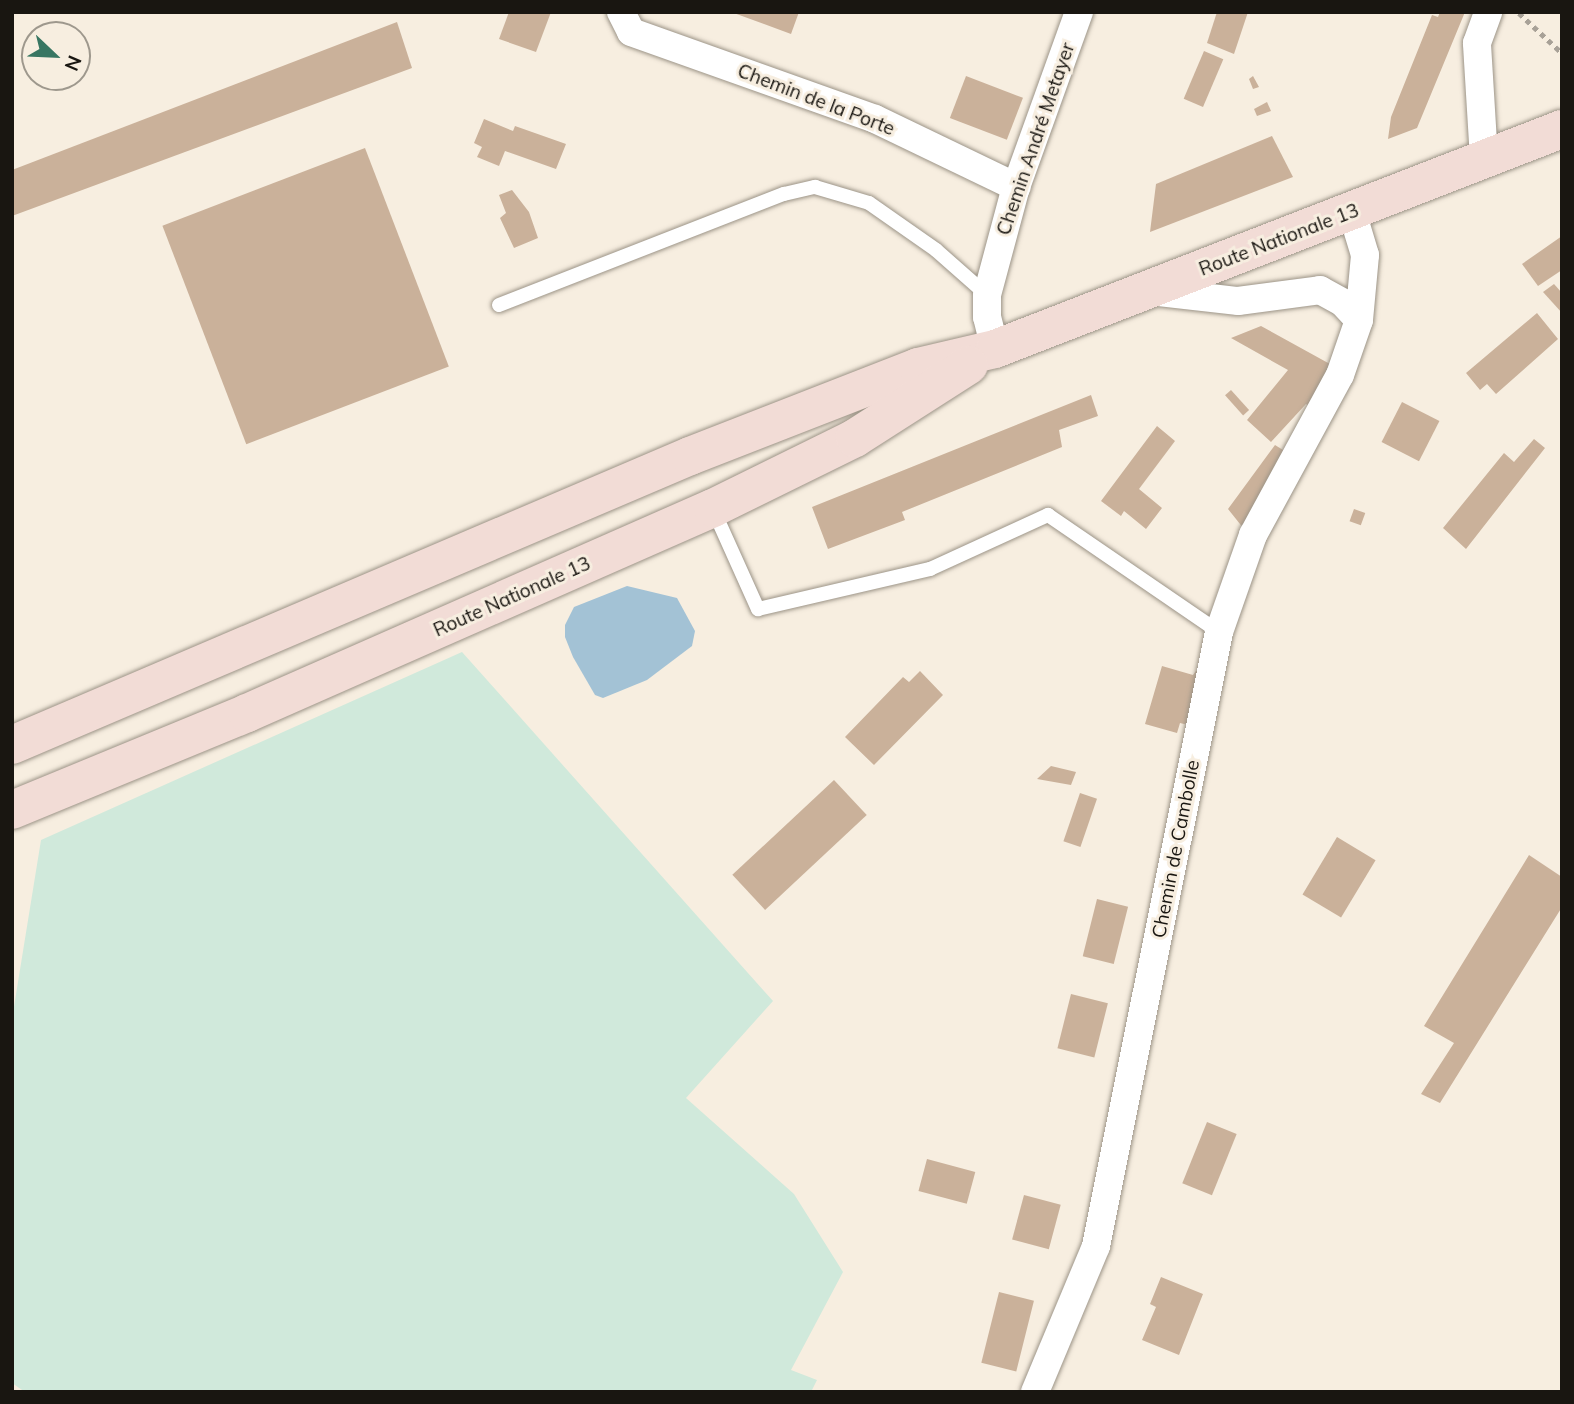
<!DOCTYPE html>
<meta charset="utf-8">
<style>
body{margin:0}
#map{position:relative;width:1574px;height:1404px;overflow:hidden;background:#f7eee0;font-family:Mulish,sans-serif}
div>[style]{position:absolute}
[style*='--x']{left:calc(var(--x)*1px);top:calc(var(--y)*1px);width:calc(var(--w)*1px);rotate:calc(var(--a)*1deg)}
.green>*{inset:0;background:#d0e9db}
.water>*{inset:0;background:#a3c2d5}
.building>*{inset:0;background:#cab19a;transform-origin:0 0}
.path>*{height:4.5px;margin-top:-2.25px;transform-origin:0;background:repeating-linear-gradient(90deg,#a8a197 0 5px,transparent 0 10px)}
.roads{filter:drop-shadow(0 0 2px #9c9487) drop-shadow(0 0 2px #9c9487)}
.service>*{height:14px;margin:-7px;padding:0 7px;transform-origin:7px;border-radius:7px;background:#fff}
.minor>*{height:28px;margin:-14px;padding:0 14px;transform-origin:14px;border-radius:14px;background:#fff}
.secondary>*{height:38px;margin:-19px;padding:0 19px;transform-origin:19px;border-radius:19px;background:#f2dcd6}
span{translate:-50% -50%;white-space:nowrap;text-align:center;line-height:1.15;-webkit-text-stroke:6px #f7eee0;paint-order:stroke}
.street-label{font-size:19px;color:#191611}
.frame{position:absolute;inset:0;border:14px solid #191611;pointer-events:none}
.north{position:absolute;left:21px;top:21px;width:70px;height:70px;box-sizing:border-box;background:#f7eee0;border:2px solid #9e988d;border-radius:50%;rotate:113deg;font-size:19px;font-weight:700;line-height:28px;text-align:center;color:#191611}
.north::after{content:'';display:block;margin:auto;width:24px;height:32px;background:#387662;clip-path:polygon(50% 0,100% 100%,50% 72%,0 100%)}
</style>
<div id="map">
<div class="green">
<i style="clip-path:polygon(462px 652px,773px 1001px,686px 1098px,794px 1194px,843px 1272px,791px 1370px,817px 1380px,811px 1392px,25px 1392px,12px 1383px,12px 1019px,41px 840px)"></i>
</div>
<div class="water">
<i style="clip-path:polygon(627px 586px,677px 598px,695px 631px,692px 646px,647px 680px,603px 698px,595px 695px,573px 657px,565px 637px,565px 625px,574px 607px)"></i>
</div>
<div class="building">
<i style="clip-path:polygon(509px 12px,551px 12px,536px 52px,499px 39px)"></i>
<i style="clip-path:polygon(731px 12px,799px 12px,791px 34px)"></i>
<i style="clip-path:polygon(1217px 12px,1248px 12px,1234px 54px,1207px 43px)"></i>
<i style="clip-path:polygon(1440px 12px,1465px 12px,1417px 128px,1388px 139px,1391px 117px,1432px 15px,1438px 17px)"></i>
<i style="clip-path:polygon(397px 22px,412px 68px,12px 216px,12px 170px)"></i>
<i style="left:1204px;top:51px;width:21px;height:52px;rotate:23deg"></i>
<i style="left:966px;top:76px;width:61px;height:45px;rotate:21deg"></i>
<i style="clip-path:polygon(1253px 76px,1259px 87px,1253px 89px,1249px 79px)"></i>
<i style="clip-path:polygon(1267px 102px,1271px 111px,1257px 116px,1254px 109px)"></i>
<i style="clip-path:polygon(484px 119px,513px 131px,515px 126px,566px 144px,556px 169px,505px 151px,499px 166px,477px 157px,482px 147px,474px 143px)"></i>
<i style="clip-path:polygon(1272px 136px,1293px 177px,1150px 232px,1156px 184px)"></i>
<i style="left:365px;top:148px;width:234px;height:217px;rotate:69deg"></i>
<i style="clip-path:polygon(512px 190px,529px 212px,538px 238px,514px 248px,500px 218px,506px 213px,499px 195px)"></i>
<i style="clip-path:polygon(1562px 236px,1562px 270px,1538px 286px,1522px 264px)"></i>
<i style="clip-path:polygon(1554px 284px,1562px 293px,1562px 313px,1543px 292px)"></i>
<i style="clip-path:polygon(1537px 313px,1558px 339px,1496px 394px,1487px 384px,1480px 390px,1466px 373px)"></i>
<i style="clip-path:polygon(1261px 326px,1339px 369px,1320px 411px,1306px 404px,1271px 442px,1247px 420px,1288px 370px,1231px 338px)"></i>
<i style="left:1231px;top:390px;width:27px;height:8px;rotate:48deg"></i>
<i style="clip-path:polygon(1091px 395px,1098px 416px,1059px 430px,1062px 447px,902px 512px,905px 520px,828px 549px,812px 507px)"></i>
<i style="left:1402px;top:402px;width:42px;height:45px;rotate:27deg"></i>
<i style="clip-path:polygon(1157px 426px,1175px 441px,1139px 489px,1162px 508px,1146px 529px,1124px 511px,1121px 516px,1101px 501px)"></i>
<i style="clip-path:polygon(1292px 436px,1244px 529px,1228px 509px,1275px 445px,1283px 450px)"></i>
<i style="clip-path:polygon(1534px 439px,1545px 448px,1466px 549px,1443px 528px,1504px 453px,1514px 462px)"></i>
<i style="left:1354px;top:509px;width:12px;height:13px;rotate:20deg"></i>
<i style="clip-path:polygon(1162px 666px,1193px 675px,1196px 671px,1212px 676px,1196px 727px,1180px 723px,1177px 733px,1145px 724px)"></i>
<i style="clip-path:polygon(920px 671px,943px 695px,874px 765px,845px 737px,903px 677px,909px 682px)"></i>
<i style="clip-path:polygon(1051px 766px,1076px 772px,1071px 785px,1037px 779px)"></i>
<i style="left:834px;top:780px;width:48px;height:139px;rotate:47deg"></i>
<i style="left:1080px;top:793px;width:18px;height:51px;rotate:19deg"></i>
<i style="left:1337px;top:837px;width:45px;height:67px;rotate:31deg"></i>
<i style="clip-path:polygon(1529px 855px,1562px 877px,1562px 907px,1440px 1103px,1421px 1094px,1454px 1043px,1424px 1026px)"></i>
<i style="left:1097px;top:899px;width:32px;height:59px;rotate:14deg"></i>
<i style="left:1071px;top:994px;width:38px;height:56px;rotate:14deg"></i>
<i style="left:1207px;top:1122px;width:32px;height:66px;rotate:22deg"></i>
<i style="left:927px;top:1159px;width:50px;height:33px;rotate:15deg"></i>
<i style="left:1024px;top:1195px;width:38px;height:46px;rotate:15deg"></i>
<i style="clip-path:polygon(1161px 1277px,1203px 1294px,1179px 1355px,1142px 1340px,1156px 1307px,1150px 1304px)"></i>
<i style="left:999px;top:1292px;width:36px;height:73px;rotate:14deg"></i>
</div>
<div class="path">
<i style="--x:1519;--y:13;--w:59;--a:42.9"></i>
</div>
<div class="roads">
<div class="service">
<i style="--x:499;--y:305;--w:306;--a:-21.3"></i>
<i style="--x:784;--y:194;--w:32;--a:-13"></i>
<i style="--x:815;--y:187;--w:56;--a:16.5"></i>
<i style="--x:869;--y:203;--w:82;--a:35"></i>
<i style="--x:936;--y:250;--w:68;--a:41.4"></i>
<i style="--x:713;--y:509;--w:110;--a:65.8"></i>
<i style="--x:758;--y:609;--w:177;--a:-13.1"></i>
<i style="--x:930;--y:569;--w:130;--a:-24.6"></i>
<i style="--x:1048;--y:515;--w:207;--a:34.4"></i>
</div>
<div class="minor">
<i style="--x:621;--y:12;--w:22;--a:63"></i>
<i style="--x:631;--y:32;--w:259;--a:19.6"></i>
<i style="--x:875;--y:119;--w:157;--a:25.7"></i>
<i style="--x:1484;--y:159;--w:116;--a:-93.5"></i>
<i style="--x:1477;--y:43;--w:33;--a:-70"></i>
<i style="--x:1150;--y:291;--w:89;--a:6.5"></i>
<i style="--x:1238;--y:301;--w:83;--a:-7.6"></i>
<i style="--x:1320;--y:290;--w:26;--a:29"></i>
<i style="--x:1343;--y:303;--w:23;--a:47"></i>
<i style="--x:995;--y:349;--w:33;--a:-104"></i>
<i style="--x:987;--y:317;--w:22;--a:-90"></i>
<i style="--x:987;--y:295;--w:112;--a:-75"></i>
<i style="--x:1016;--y:187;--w:186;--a:-70.2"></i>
<i style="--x:1035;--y:1392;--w:158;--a:-67.3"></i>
<i style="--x:1096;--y:1246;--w:626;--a:-78.67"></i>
<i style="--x:1219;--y:632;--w:103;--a:-70.7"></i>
<i style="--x:1253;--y:535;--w:182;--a:-61.5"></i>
<i style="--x:1340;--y:375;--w:58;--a:-70.9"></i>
<i style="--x:1359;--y:320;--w:65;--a:-84.7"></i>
<i style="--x:1365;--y:255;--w:45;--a:-106.8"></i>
</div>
<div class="secondary">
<i style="--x:12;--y:745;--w:737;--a:-23.09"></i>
<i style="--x:690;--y:456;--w:245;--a:-21.3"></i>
<i style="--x:918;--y:367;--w:79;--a:-13.2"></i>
<i style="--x:995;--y:349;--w:608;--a:-21.21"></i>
<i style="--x:12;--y:810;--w:254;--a:-22.4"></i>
<i style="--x:247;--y:713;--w:509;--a:-23.75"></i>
<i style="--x:713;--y:508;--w:158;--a:-26.2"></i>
<i style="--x:855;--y:438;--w:135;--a:-32.6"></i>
</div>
</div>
<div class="street-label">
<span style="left:816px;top:100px;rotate:21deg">Chemin de la Porte</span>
<span style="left:1036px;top:139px;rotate:-71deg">Chemin André Metayer</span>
<span style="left:1279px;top:240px;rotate:-21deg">Route Nationale 13</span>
<span style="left:512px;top:597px;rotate:-24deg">Route Nationale 13</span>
<span style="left:1176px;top:849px;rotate:-79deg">Chemin de Cambolle</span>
</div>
<div class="frame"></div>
<div class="north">N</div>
</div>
